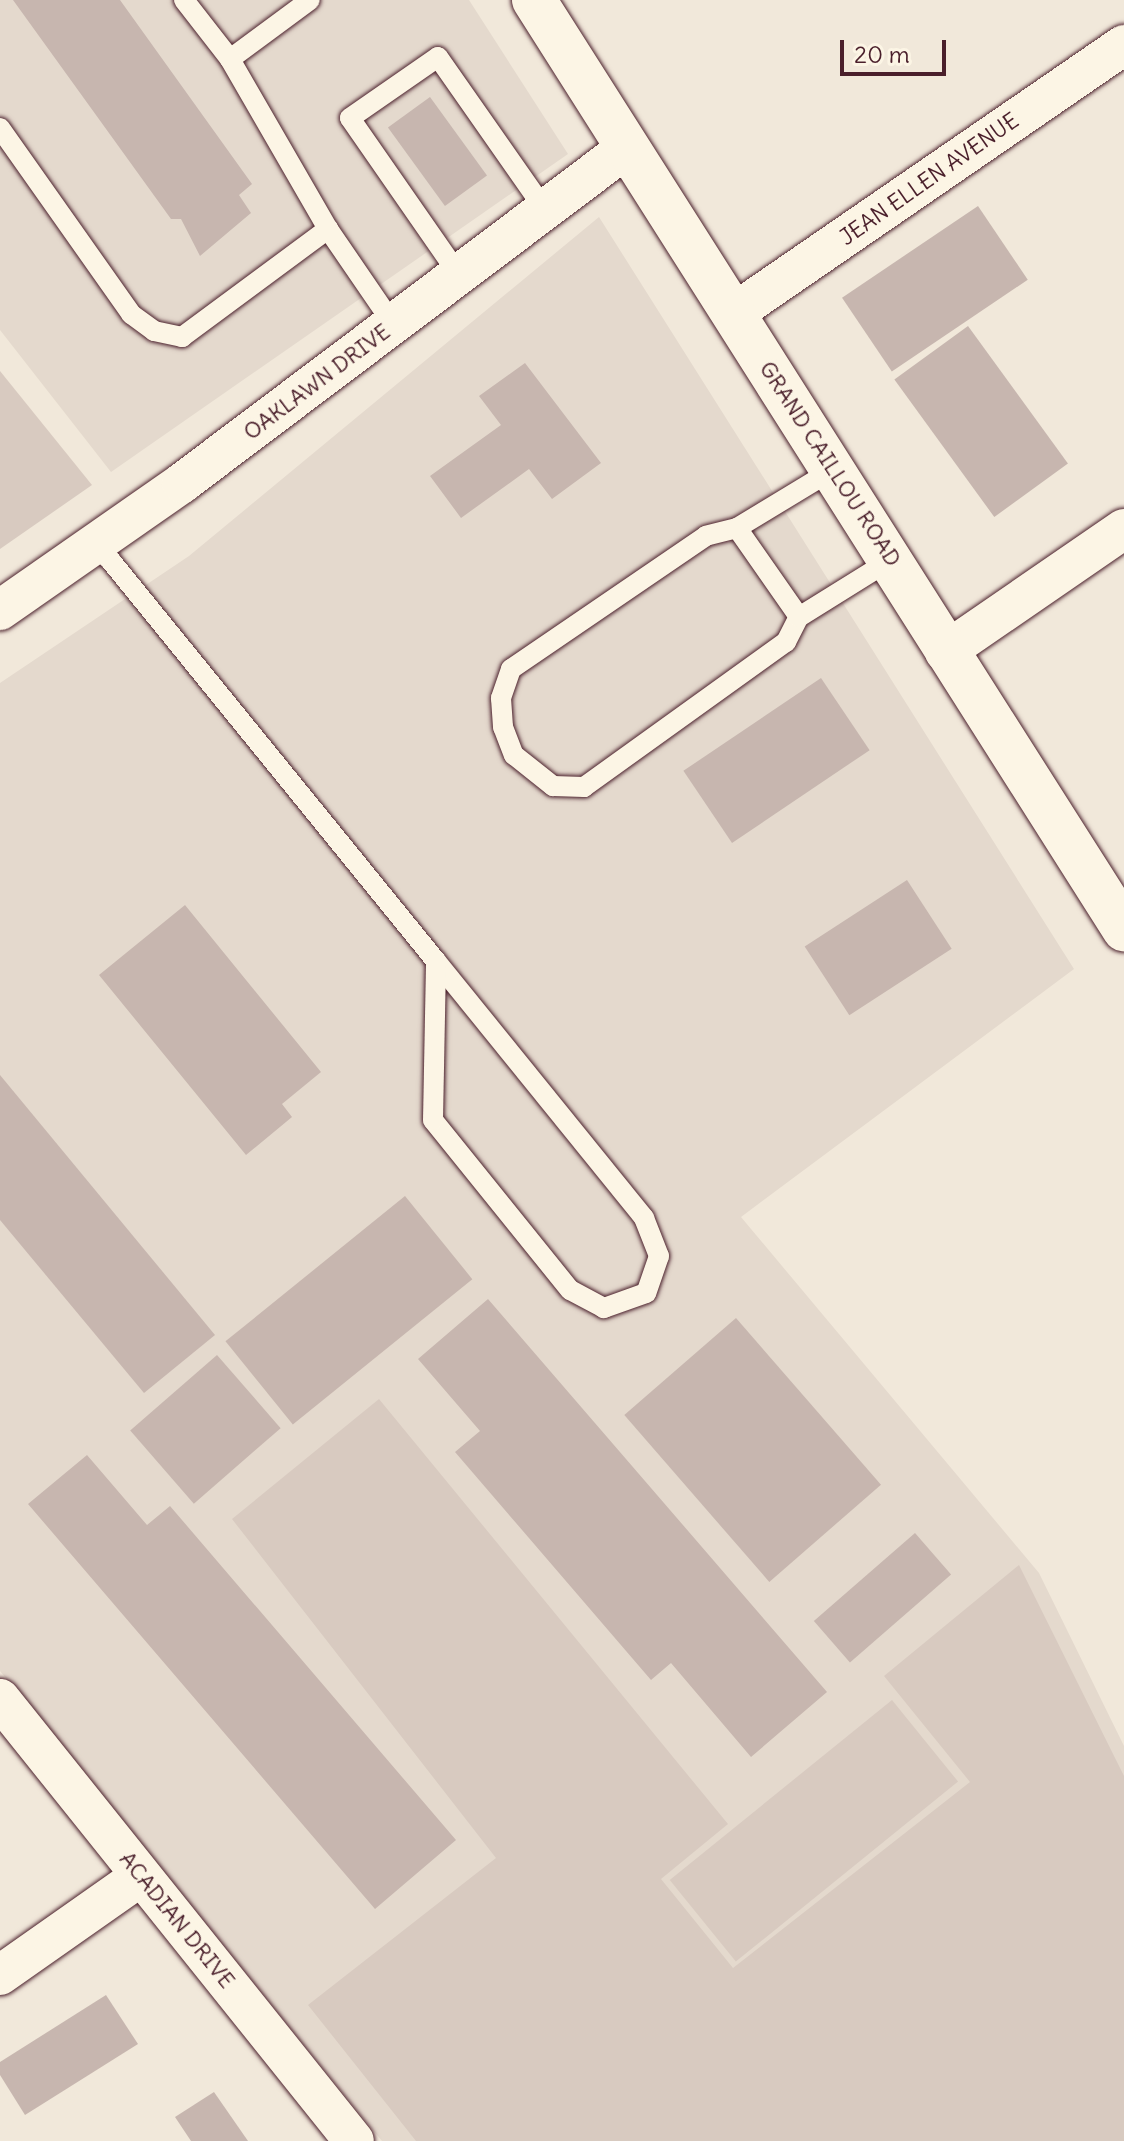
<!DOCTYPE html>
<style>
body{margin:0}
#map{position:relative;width:1124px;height:2141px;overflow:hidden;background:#f1e8da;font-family:Delius,sans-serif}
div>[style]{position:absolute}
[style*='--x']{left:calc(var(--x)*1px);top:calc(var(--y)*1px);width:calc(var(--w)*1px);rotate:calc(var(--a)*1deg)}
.built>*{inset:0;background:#e4d9cd}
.green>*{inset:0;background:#d8cac0;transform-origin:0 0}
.building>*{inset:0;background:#c7b6af;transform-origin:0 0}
.roads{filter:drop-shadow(0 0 2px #4a1f2b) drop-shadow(0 0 2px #4a1f2b)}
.lane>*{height:20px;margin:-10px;padding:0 10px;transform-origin:10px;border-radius:10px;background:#fcf5e5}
.street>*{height:40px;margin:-20px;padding:0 20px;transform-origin:20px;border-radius:20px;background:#fcf5e5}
.secondary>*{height:44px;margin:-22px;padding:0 22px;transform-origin:22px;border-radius:22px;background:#fcf5e5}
span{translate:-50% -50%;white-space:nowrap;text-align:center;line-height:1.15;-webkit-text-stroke:7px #fcf5e5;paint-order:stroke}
.street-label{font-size:22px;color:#4a1f2b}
.scale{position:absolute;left:840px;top:40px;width:106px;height:36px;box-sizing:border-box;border:4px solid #4a1f2b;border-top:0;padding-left:10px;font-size:24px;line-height:28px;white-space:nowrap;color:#4a1f2b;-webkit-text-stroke:6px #fcf5e5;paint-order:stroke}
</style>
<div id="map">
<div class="built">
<i style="clip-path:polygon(0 0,469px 0,568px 154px,111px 472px,0 330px)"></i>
<i style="clip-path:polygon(599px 217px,1074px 969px,741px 1217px,1039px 1573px,1124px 1746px,1124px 2141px,382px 2141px,0 1671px,0 683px,189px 556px)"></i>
</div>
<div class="green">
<i style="clip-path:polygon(0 371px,92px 485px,0 549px)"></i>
<i style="clip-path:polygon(379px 1399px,728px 1824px,661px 1879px,733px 1968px,970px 1782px,884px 1676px,1019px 1565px,1124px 1776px,1124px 2141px,416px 2141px,308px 2005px,496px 1858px,232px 1519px)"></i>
<i style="left:892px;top:1700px;width:105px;height:286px;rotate:51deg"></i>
</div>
<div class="building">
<i style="clip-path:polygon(13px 0,120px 0,252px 184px,239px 195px,251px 213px,200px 256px,181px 219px,171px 219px)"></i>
<i style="left:430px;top:97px;width:97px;height:52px;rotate:54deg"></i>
<i style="left:978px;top:206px;width:89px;height:164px;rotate:56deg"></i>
<i style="left:968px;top:326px;width:170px;height:91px;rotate:54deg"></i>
<i style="clip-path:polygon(525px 363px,601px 463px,552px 499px,529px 469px,461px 518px,430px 476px,501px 425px,479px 396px)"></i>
<i style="left:821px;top:678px;width:87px;height:166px;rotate:56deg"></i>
<i style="left:907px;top:880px;width:82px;height:122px;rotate:57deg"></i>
<i style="clip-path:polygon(185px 905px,321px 1072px,282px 1104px,292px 1117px,246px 1155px,99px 975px)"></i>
<i style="clip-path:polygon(0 1075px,215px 1335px,144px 1393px,0 1220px)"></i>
<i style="left:405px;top:1196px;width:107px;height:231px;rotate:51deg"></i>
<i style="clip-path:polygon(488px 1299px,827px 1692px,751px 1757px,671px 1663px,651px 1680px,455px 1452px,480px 1431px,418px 1359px)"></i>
<i style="left:736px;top:1318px;width:221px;height:148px;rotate:49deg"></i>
<i style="left:217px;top:1355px;width:97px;height:115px;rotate:49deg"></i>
<i style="clip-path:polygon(87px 1455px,147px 1525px,170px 1506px,456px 1840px,375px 1909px,28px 1504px)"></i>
<i style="left:915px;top:1533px;width:55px;height:134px;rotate:49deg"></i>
<i style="clip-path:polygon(106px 1995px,138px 2044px,25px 2115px,0 2075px,0 2062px)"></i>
<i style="clip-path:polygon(214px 2092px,248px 2141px,191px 2141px,175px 2117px)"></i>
</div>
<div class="roads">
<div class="lane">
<i style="--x:230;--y:59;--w:99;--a:-36.4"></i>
<i style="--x:0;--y:128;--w:228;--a:54.8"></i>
<i style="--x:131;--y:314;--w:29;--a:36"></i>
<i style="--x:154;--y:331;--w:29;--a:12"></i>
<i style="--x:182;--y:337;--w:182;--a:-36.5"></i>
<i style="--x:328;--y:229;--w:196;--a:-120"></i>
<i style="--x:230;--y:59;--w:75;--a:-127.9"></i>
<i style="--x:328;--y:229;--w:115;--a:55.6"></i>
<i style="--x:459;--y:275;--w:191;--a:-124.8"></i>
<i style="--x:350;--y:118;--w:107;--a:-34.7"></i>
<i style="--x:438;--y:57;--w:187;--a:55"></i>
<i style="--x:831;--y:471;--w:110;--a:148.8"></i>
<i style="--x:737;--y:528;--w:32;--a:166"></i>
<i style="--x:706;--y:536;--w:236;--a:145.7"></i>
<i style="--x:511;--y:669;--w:31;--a:109"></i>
<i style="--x:501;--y:698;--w:29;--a:86"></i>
<i style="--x:503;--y:727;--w:30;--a:69"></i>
<i style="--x:514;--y:755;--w:50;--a:38.5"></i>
<i style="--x:553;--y:786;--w:31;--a:2"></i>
<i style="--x:584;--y:787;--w:249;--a:-35.7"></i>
<i style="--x:786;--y:642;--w:28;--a:-63"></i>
<i style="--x:799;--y:617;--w:110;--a:-31.9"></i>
<i style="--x:737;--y:528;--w:108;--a:55.1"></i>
<i style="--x:94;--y:545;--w:23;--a:43"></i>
<i style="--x:111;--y:561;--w:515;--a:50.91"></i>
<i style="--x:436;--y:961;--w:331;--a:51"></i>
<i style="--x:644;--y:1218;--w:41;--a:68.5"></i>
<i style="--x:659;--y:1256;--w:39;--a:109"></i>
<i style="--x:646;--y:1293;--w:45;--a:160.3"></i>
<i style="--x:604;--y:1308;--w:38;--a:-152"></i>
<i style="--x:570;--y:1290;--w:218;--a:-128.9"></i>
<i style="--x:433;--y:1120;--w:159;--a:-88.9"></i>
</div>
<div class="street">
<i style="--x:734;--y:313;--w:473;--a:-34.5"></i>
<i style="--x:0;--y:610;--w:222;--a:-34.9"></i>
<i style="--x:182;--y:483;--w:558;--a:-36.99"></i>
<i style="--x:945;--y:652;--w:217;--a:-34.5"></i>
<i style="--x:0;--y:1699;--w:566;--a:51.31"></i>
<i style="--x:0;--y:1975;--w:172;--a:-35.1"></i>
</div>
<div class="secondary">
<i style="--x:534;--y:0;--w:1101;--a:57.58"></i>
</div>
</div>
<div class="street-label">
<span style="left:929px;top:179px;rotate:-35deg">JEAN ELLEN AVENUE</span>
<span style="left:317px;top:382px;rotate:-37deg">OAKLAWN DRIVE</span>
<span style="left:830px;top:464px;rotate:57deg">GRAND CAILLOU ROAD</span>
<span style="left:177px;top:1920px;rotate:51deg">ACADIAN DRIVE</span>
</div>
<div class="scale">20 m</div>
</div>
